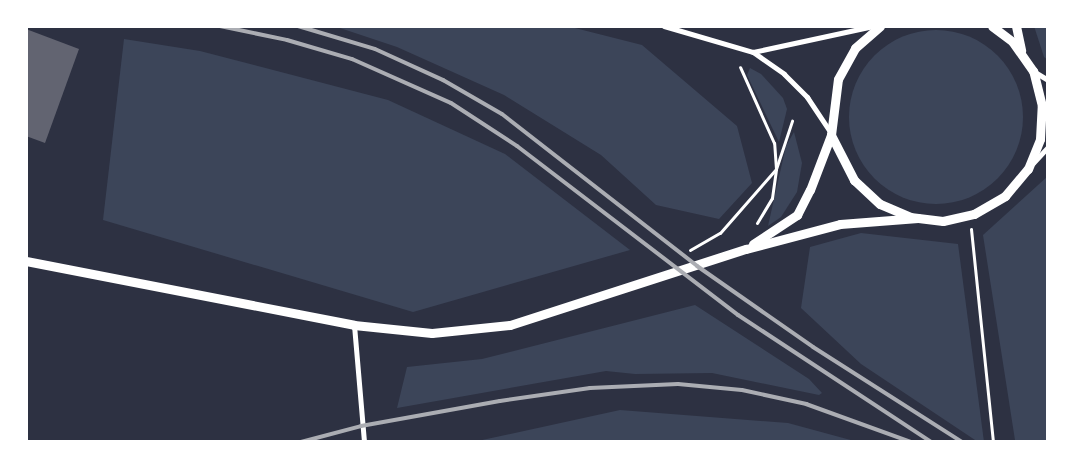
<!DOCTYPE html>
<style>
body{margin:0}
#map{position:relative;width:1074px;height:468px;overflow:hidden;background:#2d3142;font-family:Montserrat,sans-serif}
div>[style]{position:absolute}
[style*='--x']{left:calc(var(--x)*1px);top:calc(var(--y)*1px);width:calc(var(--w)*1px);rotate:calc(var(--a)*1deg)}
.green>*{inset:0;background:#3c4559}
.round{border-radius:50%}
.building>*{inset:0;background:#626471}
.path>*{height:3px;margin:-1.5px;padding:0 1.5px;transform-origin:1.5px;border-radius:1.5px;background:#fff}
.minor>*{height:5px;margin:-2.5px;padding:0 2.5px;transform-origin:2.5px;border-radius:2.5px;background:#fff}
.tertiary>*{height:9px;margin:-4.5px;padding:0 4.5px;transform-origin:4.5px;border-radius:4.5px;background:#fff}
.rail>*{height:4px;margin:-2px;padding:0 2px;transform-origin:2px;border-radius:2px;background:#abadb3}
span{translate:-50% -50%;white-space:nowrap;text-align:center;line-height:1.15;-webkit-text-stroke:5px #fff;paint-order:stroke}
.frame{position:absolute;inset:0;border:28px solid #fff;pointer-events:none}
</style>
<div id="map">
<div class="green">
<i style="clip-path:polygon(334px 26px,567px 26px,642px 45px,737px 126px,752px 183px,719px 219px,656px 205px,601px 155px,504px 95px,397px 47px)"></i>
<i style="clip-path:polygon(1034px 26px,1048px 26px,1048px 60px,1044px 57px)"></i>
<i class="round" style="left:849px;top:30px;width:174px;height:174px"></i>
<i style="clip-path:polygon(124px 39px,200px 51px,388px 100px,505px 154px,630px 250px,413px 312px,103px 220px)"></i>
<i style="clip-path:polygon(750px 68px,761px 74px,783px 98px,787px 109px,779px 142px,747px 75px)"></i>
<i style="clip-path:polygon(794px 132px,802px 163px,797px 192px,781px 217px,768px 226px,786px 146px)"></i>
<i style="clip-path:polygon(1048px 176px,1048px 442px,1019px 442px,1015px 440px,983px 235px)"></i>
<i style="clip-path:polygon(861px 233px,958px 244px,984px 442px,978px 442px,861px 364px,801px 308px,810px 247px)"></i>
<i style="clip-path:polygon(695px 305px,809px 379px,822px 393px,819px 395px,712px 373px,635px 374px,606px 371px,397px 408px,407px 367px,482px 359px)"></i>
<i style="clip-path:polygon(620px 410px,788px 423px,858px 442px,473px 442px)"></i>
</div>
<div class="building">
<i style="clip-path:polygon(26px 29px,79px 49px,45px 143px,26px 136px)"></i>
</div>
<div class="path">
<i style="--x:757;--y:223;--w:29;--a:-59"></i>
<i style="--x:772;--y:198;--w:29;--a:-82"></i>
<i style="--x:776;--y:169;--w:51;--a:-71.6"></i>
<i style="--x:971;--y:229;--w:214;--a:84.1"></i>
<i style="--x:690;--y:250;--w:34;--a:-30"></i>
<i style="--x:720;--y:233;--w:85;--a:-48.8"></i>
<i style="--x:776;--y:169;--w:26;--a:-94"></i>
<i style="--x:774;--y:143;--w:83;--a:-114.1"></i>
</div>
<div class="minor">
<i style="--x:664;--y:26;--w:93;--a:16.3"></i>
<i style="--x:753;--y:52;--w:38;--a:35"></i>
<i style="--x:784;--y:74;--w:33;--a:45"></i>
<i style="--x:807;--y:97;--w:43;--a:56.3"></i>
<i style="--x:753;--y:52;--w:123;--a:-12.2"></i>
<i style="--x:1033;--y:71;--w:17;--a:31"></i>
<i style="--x:1033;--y:163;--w:22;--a:-47"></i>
<i style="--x:354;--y:325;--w:117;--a:85.1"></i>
</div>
<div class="tertiary">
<i style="--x:1016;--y:26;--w:25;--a:78"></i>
<i style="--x:831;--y:135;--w:51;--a:62.9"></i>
<i style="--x:854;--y:180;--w:35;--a:43"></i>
<i style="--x:880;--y:204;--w:33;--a:23"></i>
<i style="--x:910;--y:217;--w:33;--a:7"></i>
<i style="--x:943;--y:221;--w:32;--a:-13"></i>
<i style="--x:974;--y:214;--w:36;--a:-30"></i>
<i style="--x:1005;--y:196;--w:35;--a:-50"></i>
<i style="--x:1028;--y:169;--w:32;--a:-68"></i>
<i style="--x:1040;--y:139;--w:33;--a:-87"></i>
<i style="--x:1042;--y:106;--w:36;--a:-104"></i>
<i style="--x:1033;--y:71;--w:35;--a:-125"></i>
<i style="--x:1013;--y:42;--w:26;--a:-143"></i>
<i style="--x:753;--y:244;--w:53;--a:-33.4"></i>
<i style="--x:797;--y:215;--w:28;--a:-63"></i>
<i style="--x:810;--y:190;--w:59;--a:-69.1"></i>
<i style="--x:831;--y:135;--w:56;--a:-82.9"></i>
<i style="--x:838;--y:79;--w:35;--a:-61"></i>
<i style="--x:855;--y:48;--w:33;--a:-41"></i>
<i style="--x:26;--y:261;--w:334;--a:11"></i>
<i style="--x:354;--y:325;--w:78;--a:5.9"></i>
<i style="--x:432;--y:333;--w:78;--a:-5.9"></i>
<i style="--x:510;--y:325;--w:248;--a:-17.9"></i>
<i style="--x:746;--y:249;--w:97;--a:-14.9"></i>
<i style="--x:840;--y:224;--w:78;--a:-4.4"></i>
</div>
<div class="rail">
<i style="--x:220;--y:26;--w:68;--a:11.8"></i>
<i style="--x:287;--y:40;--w:68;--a:16.3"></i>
<i style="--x:352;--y:59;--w:108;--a:24"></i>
<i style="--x:451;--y:103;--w:79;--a:33.1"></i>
<i style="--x:517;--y:146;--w:278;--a:37.4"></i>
<i style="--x:738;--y:315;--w:231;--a:33.3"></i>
<i style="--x:298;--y:26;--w:80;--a:16.6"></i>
<i style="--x:375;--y:49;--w:75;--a:24.5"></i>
<i style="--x:443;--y:80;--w:68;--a:30"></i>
<i style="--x:502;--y:114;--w:247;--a:37.9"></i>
<i style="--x:697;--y:266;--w:141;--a:34.9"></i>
<i style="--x:813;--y:347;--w:177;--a:32.5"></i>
<i style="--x:301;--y:442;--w:62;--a:-14.9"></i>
<i style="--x:361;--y:426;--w:141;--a:-10.2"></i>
<i style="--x:500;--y:401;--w:91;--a:-8.2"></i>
<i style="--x:590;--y:388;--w:88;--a:-2.6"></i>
<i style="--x:678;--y:384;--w:64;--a:5.4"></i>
<i style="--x:742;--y:390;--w:66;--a:12.3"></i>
<i style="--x:806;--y:404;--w:112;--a:19.9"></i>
</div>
<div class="frame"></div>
</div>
